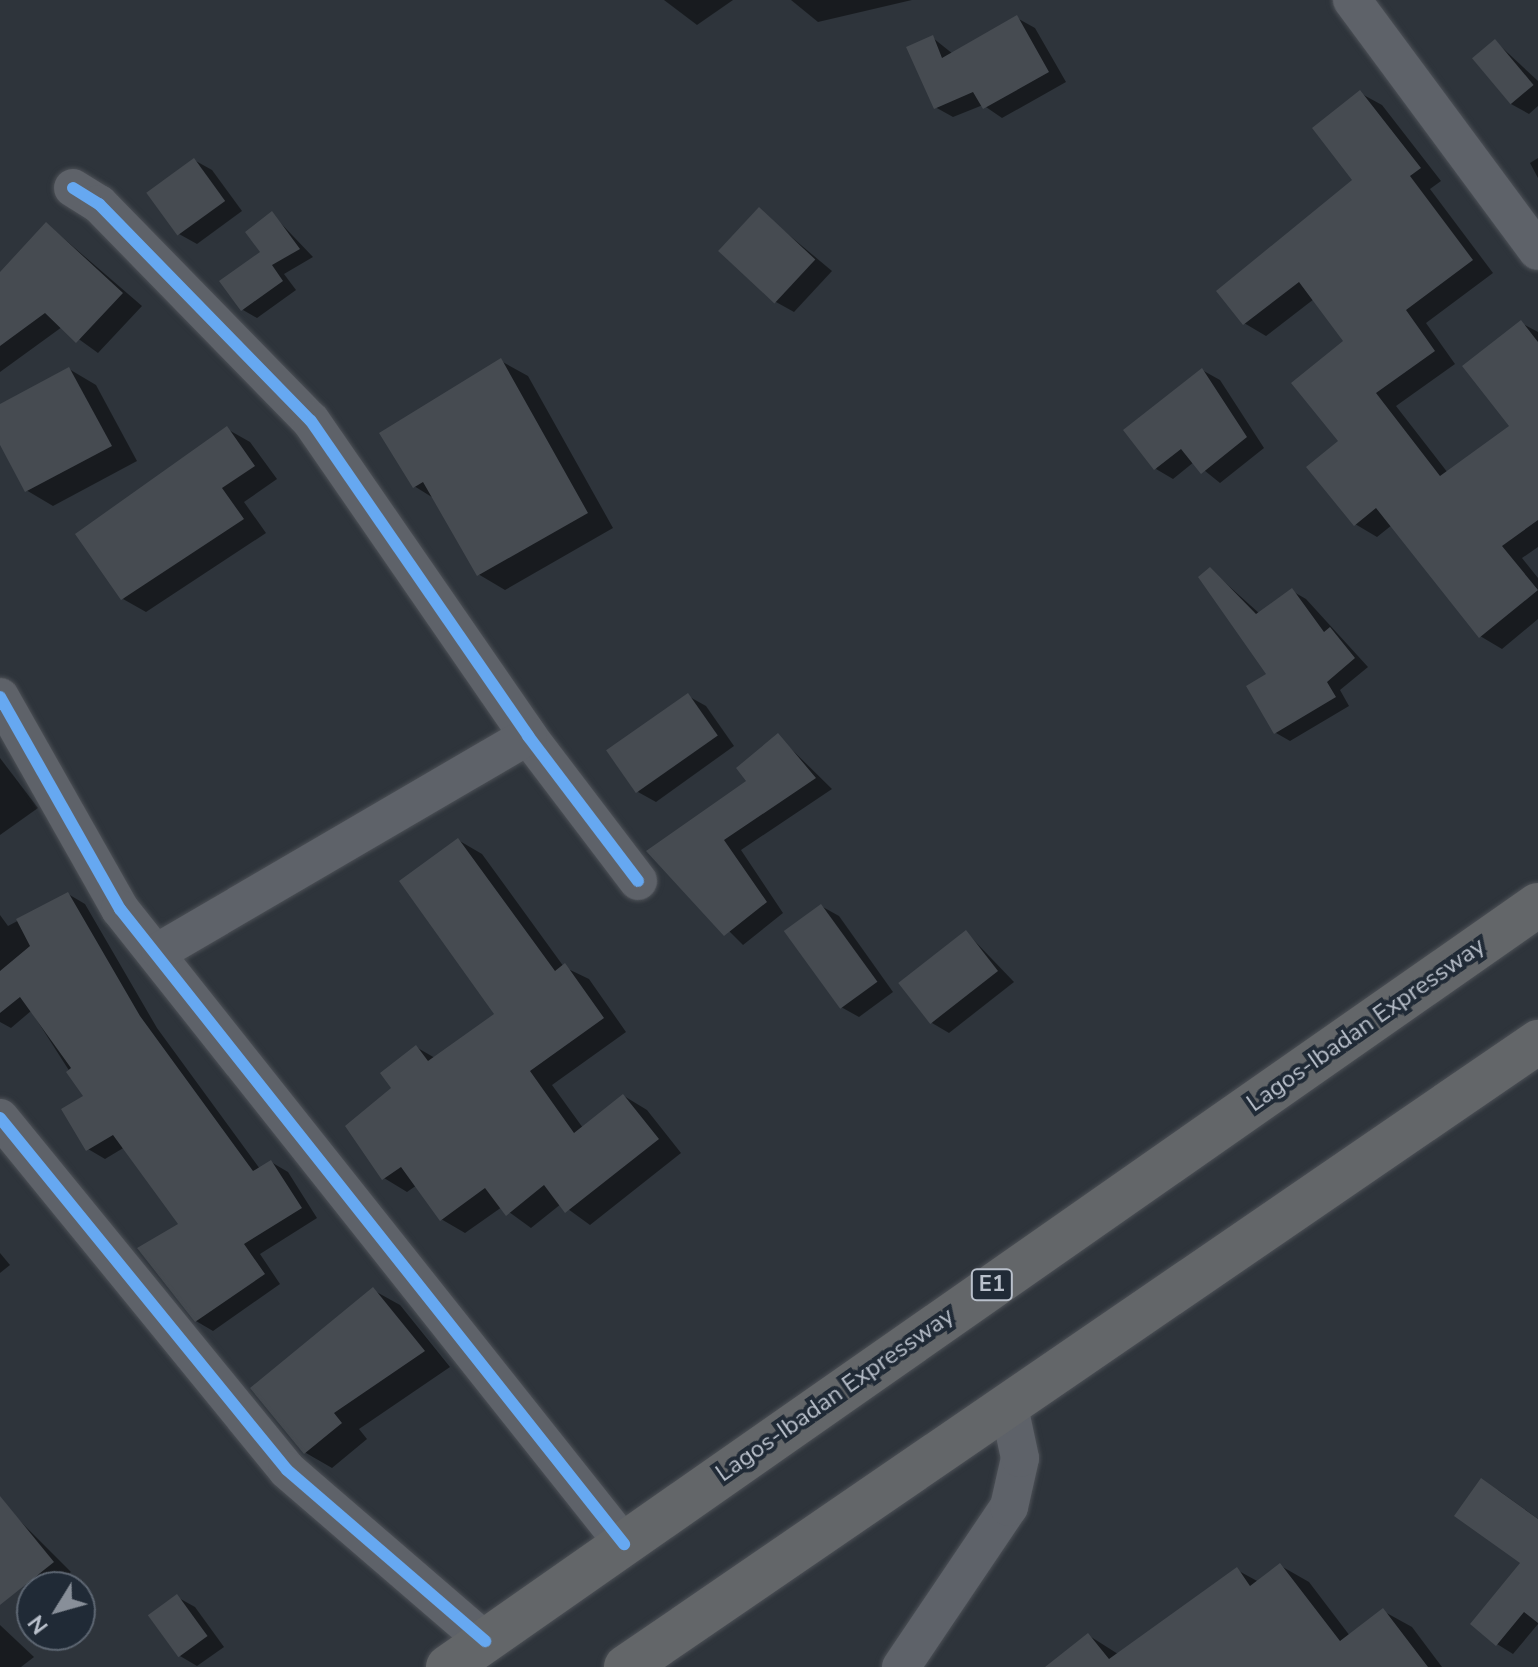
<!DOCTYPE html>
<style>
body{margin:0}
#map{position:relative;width:1538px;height:1667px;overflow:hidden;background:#2e343b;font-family:"Nunito Sans",sans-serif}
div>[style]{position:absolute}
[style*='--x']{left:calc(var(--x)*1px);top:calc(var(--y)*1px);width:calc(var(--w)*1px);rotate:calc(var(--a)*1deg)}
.shadow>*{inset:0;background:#0007}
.building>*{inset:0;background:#464b51;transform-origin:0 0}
.roads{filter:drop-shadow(0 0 2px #4c5056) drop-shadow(0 0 2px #4c5056)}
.minor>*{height:38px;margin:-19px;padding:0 19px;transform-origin:19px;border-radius:19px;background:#5e6269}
.motorway>*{height:44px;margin:-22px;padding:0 22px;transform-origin:22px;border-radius:22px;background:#636669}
.cycleway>*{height:12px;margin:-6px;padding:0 6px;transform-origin:6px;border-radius:6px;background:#66a8f1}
span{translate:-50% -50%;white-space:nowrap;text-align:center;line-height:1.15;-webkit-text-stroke:8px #202a36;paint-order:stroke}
.shield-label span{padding:2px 6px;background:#202a36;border:2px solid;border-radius:6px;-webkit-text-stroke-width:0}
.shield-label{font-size:22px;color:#b9c0cb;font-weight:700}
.street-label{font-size:24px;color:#b9c0cb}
.north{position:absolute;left:16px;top:1571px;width:80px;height:80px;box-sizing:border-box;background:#202a36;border:2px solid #5d6672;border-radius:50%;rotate:233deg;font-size:22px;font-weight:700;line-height:32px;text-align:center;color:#b9c0cb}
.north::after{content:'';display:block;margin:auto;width:28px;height:36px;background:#888f99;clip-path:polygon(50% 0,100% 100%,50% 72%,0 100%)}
</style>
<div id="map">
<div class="shadow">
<i style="clip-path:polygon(664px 0,733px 0,697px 25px)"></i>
<i style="clip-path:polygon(791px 0,912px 0,818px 22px)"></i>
<i style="clip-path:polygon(1017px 18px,1035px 28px,1066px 82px,1002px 118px,983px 105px,953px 117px,935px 107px,933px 38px,953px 54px)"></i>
<i style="clip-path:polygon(1496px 42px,1538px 81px,1538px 106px,1529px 114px,1511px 104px)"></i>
<i style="clip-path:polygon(1360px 93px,1382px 105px,1441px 181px,1430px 189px,1493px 273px,1426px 323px,1455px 364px,1396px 406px,1448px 473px,1512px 426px,1521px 323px,1538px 332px,1538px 547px,1522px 558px,1538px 578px,1538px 619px,1502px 649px,1480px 636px,1392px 525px,1377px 537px,1355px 524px,1341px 441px,1346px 342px,1314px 299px,1266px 336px,1244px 323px,1355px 180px)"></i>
<i style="clip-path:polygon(1538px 158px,1538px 178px,1530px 163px)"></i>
<i style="clip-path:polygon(194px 160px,212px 170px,242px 211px,197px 244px,179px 234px)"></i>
<i style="clip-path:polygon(759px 210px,832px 271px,794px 312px,776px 302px)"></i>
<i style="clip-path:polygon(272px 214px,313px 257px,284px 274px,296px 290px,257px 318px,243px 310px)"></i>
<i style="clip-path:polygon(47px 224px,142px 306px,98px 353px,62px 327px,0 372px,0 275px)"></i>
<i style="clip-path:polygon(501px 361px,528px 376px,613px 528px,505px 590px,478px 574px,435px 499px,414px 486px)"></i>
<i style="clip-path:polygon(69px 369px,96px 385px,137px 461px,53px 506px,26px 490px,0 441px,0 406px)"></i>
<i style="clip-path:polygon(1202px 370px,1220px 380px,1264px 448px,1220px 483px,1194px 462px,1173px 479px,1156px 469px)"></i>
<i style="clip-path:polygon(227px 429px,250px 442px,277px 479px,244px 502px,266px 533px,146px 612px,123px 599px)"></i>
<i style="clip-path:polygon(1210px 569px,1260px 614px,1292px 591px,1306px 599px,1368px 667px,1340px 690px,1349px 706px,1290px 741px,1276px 733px,1269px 675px)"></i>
<i style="clip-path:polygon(688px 696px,706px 706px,734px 746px,656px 802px,638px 792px)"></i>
<i style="clip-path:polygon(778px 736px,832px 789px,741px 850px,783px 913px,743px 945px,649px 851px,749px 781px)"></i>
<i style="clip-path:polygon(0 758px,38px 808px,0 835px)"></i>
<i style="clip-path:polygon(458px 840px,482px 854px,564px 967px,589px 979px,626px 1032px,552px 1085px,583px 1128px,624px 1096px,647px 1110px,681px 1153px,590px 1225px,561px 1204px,531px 1228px,502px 1207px,465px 1233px,441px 1219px,417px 1185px,407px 1192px,384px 1178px,394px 1088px,416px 1047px,435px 1058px,497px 1014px)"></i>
<i style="clip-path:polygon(68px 894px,85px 904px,157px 1028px,260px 1169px,271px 1162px,288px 1172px,317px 1218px,260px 1254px,280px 1284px,213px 1331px,196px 1321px,181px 1225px,125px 1147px,105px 1159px,88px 1149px,86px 1097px,31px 1011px,11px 1028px,0 1022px,0 915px,8px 926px)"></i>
<i style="clip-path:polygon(821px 906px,839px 916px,893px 992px,859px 1017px,841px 1007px)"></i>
<i style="clip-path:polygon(966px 932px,1014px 982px,949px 1033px,932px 1023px)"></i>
<i style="clip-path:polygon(0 1253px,10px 1265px,0 1273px)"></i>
<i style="clip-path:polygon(373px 1290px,400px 1305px,450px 1367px,359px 1429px,367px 1439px,332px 1468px,306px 1453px,253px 1388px)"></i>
<i style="clip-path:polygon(1498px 1490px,1538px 1519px,1538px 1624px,1513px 1654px,1497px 1644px,1523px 1563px)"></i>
<i style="clip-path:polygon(12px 1513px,71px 1572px,52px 1587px,28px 1583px,0 1548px,0 1522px)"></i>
<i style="clip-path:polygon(1281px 1566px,1309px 1582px,1350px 1636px,1383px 1611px,1412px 1627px,1442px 1667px,1072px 1667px,1088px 1635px,1118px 1654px,1237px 1570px,1259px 1582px)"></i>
<i style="clip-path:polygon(177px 1597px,195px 1607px,224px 1647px,197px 1666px,180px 1656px)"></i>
<i style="clip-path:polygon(0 1625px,34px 1657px,21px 1667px,0 1667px)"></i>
</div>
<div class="building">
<i style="clip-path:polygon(1017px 15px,1049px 72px,983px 109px,973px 92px,934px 109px,906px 47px,933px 35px,942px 58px)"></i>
<i style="left:1495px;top:39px;width:60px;height:30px;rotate:50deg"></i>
<i style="clip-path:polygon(1360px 90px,1421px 168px,1410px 176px,1473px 260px,1406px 310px,1435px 351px,1376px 393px,1440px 476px,1509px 426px,1462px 366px,1521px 320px,1538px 342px,1538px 520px,1502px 546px,1538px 590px,1479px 638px,1376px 508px,1354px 526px,1306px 467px,1338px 441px,1291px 383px,1343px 341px,1299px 282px,1243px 325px,1216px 291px,1352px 180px,1312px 128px)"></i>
<i style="left:194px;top:158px;width:53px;height:59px;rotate:54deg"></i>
<i style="left:759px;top:207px;width:77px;height:60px;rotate:43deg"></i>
<i style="clip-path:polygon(272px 211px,300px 249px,272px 265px,283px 281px,241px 311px,219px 281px,260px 252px,245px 232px)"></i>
<i style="clip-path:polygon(46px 222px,123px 293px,76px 343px,45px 313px,0 346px,0 272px)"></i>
<i style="clip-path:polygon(501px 358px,588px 513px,477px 576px,423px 482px,413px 488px,379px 433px)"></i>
<i style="clip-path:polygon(69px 367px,112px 446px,25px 492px,0 445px,0 404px)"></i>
<i style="clip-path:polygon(1202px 368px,1247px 437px,1201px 474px,1181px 449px,1154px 470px,1123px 430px)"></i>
<i style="clip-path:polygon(227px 426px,255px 466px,222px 488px,244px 519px,121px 600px,75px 534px)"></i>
<i style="clip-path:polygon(1210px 567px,1256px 614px,1292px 588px,1324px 632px,1330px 627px,1355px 658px,1327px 682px,1336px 697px,1274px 734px,1246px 686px,1266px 674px,1198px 577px)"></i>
<i style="left:688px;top:693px;width:52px;height:100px;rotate:55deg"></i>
<i style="clip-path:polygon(778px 733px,816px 778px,724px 840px,767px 902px,724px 936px,646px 851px,746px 781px,736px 768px)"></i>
<i style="clip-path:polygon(458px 838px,555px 971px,565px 963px,604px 1018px,530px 1071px,574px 1133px,623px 1094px,659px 1139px,565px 1213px,544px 1185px,506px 1216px,485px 1188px,440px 1221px,401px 1167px,382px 1180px,345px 1126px,391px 1088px,380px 1073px,416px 1045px,428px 1061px,494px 1014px,399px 881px)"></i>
<i style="clip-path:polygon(68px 892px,140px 1016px,253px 1171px,271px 1160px,302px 1208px,244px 1244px,265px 1274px,195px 1322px,137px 1248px,178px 1224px,113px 1135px,86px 1151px,61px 1109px,83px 1096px,66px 1072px,71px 1068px,20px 997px,0 1013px,0 971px,30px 946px,16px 919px)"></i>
<i style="left:821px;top:904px;width:96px;height:46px;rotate:54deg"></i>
<i style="left:966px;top:930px;width:52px;height:86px;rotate:52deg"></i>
<i style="clip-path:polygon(373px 1287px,425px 1351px,334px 1413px,342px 1423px,304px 1454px,250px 1388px)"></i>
<i style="clip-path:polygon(1481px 1478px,1538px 1519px,1538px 1623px,1524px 1612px,1496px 1646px,1470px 1624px,1520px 1563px,1454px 1516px)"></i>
<i style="clip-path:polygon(0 1496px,54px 1562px,0 1605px)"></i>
<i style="clip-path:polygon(1280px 1563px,1340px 1641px,1383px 1608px,1428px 1667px,1045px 1667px,1088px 1633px,1109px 1659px,1237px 1567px,1250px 1586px)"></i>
<i style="left:177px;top:1594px;width:52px;height:36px;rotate:54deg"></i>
</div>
<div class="roads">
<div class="minor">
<i style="--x:1352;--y:0;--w:312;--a:53.5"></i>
<i style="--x:73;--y:188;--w:31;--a:32"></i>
<i style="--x:99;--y:204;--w:303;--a:45.7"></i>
<i style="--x:311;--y:421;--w:383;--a:55.4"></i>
<i style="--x:528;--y:736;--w:182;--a:52.8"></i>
<i style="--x:0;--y:697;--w:244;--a:60.5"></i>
<i style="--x:120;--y:909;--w:811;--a:51.56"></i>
<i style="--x:160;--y:951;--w:426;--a:-30.3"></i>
<i style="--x:0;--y:1118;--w:454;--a:50.8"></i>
<i style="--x:287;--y:1470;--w:262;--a:40.8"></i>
<i style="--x:901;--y:1667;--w:193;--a:-56"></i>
<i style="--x:1009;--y:1507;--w:50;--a:-77.3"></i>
<i style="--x:1020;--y:1458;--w:57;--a:-102.1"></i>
</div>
<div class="motorway">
<i style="--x:448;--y:1667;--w:1330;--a:-34.96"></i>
<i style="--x:626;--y:1667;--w:1106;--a:-34.42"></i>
</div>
</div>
<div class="cycleway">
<i style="--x:73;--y:188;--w:31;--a:32"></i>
<i style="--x:99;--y:204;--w:303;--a:45.7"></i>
<i style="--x:311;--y:421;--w:383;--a:55.4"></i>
<i style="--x:528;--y:736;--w:182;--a:52.8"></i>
<i style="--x:0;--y:697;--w:244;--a:60.5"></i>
<i style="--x:120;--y:909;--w:811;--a:51.56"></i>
<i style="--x:0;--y:1118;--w:454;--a:50.8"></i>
<i style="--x:287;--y:1470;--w:262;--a:40.8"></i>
</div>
<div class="shield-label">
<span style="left:992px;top:1285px">E1</span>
</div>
<div class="street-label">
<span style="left:1366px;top:1025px;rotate:-35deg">Lagos-Ibadan Expressway</span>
<span style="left:835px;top:1395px;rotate:-35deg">Lagos-Ibadan Expressway</span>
</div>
<div class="north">N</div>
</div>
